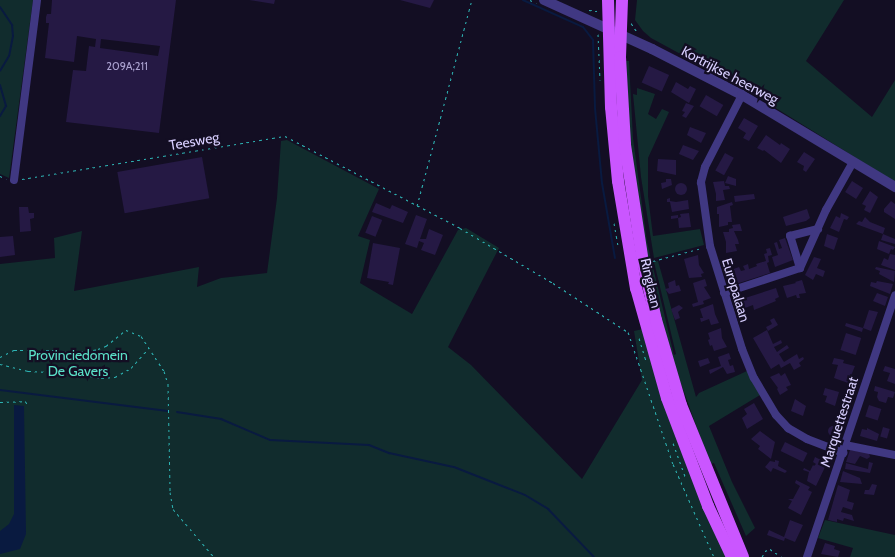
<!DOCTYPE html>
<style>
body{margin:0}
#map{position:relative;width:895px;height:557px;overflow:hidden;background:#130e23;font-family:Cabin,sans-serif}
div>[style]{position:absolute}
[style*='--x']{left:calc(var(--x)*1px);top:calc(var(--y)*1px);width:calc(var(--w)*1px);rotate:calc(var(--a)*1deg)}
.green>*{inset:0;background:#112c2d}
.water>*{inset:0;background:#091a40}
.stream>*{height:2px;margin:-1px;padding:0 1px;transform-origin:1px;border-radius:1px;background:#091a40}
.building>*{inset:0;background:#251944;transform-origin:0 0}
.round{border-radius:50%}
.path>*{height:1px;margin-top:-0.5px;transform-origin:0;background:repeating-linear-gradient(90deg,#2db5b5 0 2.5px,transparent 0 6.5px)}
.minor>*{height:8px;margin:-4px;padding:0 4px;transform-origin:4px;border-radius:4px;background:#403882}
.tertiary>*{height:10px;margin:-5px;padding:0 5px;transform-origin:5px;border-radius:5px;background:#403882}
.primary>*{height:12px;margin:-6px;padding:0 6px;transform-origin:6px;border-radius:6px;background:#ca56ff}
span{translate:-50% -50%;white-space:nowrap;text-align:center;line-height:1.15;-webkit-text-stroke:4.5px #130e23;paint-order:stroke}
.number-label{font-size:11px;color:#aba2d0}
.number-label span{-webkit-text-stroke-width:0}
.street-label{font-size:14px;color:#d8cfff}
.park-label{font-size:14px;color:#5ae0c7}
</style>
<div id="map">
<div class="green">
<i style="clip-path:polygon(0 0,33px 0,9px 178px,0 174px)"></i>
<i style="clip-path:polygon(637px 0,844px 0,806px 61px,872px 117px,895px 80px,895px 182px,745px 89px,651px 38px,643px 31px,635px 20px)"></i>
<i style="clip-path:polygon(626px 61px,629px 61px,633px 138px,647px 242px,674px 355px,676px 354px,654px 262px,658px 261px,696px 397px,699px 393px,747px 371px,760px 395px,709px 426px,732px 482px,755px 528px,746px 536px,714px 463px,710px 464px,671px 356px,661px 319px,644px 242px,630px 140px)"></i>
<i style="clip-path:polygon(637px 88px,655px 94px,648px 114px,656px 119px,662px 109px,669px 112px,648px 158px,648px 196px,653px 236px,700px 229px,704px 245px,654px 258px,641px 177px,633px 94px,637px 95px)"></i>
<i style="clip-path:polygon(287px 140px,379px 189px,358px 236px,370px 240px,360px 283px,412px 314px,458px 230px,466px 228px,499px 248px,448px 347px,471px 365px,582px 479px,642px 380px,634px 331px,643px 329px,728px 557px,0 557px,0 264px,55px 258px,54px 238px,82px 231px,74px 291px,199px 267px,197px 287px,221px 278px,267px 273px,277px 198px,281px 141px)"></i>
<i style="clip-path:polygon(825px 520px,895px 535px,895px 557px,850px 557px,853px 548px,818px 538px)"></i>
</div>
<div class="water">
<i style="clip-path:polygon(14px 405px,24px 406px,26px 534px,20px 549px,0 554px,0 531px,9px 524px,14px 514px)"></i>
</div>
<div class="stream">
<i style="--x:523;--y:0;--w:66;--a:24.2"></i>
<i style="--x:583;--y:27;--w:16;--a:52"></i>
<i style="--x:593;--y:40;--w:68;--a:88.3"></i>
<i style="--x:595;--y:108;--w:75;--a:84.7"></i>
<i style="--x:602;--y:183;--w:76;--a:80.2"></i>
<i style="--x:0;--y:7;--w:22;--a:56"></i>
<i style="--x:12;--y:25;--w:11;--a:85"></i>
<i style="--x:13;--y:36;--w:20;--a:101"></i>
<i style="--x:9;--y:56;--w:17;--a:121"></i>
<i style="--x:0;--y:85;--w:22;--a:74"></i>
<i style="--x:6;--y:106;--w:12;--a:121"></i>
<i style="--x:0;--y:390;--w:169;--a:7.1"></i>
<i style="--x:177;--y:412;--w:45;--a:9"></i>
<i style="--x:221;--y:419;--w:53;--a:23.2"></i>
<i style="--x:270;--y:440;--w:99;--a:2.9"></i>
<i style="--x:369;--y:445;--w:22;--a:22"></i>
<i style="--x:389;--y:453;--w:66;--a:12.2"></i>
<i style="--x:454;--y:467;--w:76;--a:21.5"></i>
<i style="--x:525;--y:495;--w:27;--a:31"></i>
<i style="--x:548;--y:509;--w:66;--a:46.2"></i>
</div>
<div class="building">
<i style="clip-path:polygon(evenodd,52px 0,176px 0,159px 133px,66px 122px,73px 70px,86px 71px,89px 46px,95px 47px,96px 39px,77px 36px,74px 62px,45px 58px,49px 23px,46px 23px,46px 17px,47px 14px,51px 14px,52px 0,101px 39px,160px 46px,158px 56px,100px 48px,101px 39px)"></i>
<i style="clip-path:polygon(249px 0,275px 0,274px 4px)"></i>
<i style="clip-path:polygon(400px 0,434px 0,430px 8px)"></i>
<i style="left:649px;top:66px;width:22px;height:18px;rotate:24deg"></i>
<i style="clip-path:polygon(676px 82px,688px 89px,690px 86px,696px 89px,689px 103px,671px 92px)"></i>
<i style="left:706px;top:95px;width:20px;height:13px;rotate:30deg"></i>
<i style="clip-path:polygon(686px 103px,694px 106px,686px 118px,682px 116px,685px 112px,682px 111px)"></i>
<i style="clip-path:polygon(744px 118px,758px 126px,749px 141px,743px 138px,746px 133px,738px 128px)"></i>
<i style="clip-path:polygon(690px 127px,706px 133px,701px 143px,687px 135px)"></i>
<i style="clip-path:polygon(766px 135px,780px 145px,781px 143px,790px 149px,781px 163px,764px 150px,763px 151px,757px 148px)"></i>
<i style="clip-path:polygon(683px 145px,699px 151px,693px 160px,679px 154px)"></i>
<i style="clip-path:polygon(804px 152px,815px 159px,806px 172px,803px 170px,804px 166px,797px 162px)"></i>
<i style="left:725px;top:153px;width:10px;height:20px;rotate:29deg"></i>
<i style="left:202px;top:157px;width:42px;height:86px;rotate:80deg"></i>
<i style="clip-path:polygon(658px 159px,676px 160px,676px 175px,657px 171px)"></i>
<i style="clip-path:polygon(728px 176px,736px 179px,736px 186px,725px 183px)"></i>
<i style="clip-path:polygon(666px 179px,671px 179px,672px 185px,662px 189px,661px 183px,666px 182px)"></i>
<i style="clip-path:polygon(724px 181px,725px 186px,729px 186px,730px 189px,723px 190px,725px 200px,716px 201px,716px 194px,713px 182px)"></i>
<i style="left:852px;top:181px;width:13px;height:13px;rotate:32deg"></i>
<i class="round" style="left:675px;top:183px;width:12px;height:12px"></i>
<i style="clip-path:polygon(870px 191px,878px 197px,870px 213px,864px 210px,866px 206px,862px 204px)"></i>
<i style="clip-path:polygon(754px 194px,755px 199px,735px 202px,734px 196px)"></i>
<i style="clip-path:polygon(670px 198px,670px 201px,676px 202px,688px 200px,689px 209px,672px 212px,670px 202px,667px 202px,667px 199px)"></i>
<i style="clip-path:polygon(891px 201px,895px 204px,895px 219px,884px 212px,884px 209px)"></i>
<i style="clip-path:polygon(732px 202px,733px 205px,730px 206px,732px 222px,728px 222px,728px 225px,719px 227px,719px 214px,717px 214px,717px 207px)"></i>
<i style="clip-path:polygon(376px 203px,390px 209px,392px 205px,408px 212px,403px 223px,372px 212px)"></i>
<i style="clip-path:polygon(19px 207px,28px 207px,29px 213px,34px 213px,34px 218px,30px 219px,31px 231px,20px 232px)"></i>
<i style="clip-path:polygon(807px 209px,810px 218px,806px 221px,786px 226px,783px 217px)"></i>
<i style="clip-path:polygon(689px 213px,691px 227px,679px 228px,678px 218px,671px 219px,671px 216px,678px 215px,678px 218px,681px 217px,680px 214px)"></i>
<i style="clip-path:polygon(841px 213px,849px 217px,847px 220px,844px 219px,839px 232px,830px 228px,836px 216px,840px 218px)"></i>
<i style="clip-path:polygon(416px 215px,427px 219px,420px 239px,426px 239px,429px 229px,443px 235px,435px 255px,421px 250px,424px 243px,419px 241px,417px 248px,405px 244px)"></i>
<i style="left:372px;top:216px;width:11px;height:18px;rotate:22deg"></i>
<i style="clip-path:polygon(865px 217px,870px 222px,885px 228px,883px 234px,856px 224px,859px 221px,862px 222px)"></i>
<i style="clip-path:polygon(740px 224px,742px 231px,734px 231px,738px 240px,739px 244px,735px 244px,737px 251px,726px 253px,726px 242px,723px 232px,729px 232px,729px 229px,733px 228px,732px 225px)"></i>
<i style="clip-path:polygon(827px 234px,838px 238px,834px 250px,824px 246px)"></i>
<i style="clip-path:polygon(883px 234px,895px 239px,895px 244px,881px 240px)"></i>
<i style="clip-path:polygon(13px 236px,15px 255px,0 257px,0 237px)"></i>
<i style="clip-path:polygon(785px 238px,793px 260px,775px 267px,772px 257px,778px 255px,774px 243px,777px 242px,779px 249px,782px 248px,779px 240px)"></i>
<i style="clip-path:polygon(879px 241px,895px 247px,893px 250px,891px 249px,889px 254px,877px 249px)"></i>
<i style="clip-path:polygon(373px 243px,400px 248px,393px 285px,388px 284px,389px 282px,367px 278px)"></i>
<i style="clip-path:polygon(770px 248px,772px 255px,768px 256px,769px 262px,767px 263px,770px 273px,736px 284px,731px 270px,739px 267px,741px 271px,745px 270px,743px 266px,748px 264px,749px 269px,757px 266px,756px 264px,766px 261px,764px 254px,767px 253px,766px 249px)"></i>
<i style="clip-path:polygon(890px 254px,895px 255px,895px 270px,881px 265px,884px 258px,888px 260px)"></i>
<i style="clip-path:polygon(698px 255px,699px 265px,704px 273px,701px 274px,702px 277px,689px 278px,684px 259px)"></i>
<i style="clip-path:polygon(814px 257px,821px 259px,817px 268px,825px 271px,823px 277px,816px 274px,813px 280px,805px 275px)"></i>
<i style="clip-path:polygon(876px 267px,895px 271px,894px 282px,879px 274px,880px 271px,875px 269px)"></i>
<i style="clip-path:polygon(705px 279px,707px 286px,704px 287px,711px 298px,703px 301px,704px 304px,693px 307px,692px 304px,698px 302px,693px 283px)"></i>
<i style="clip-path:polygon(675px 280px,676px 286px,679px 285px,681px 291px,669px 294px,665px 289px,669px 288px,668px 283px)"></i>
<i style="clip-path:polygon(802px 280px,806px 293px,799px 294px,800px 298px,797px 298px,796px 295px,787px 298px,783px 286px,796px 283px,795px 282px)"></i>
<i style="clip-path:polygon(877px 281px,893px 284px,890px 294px,870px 286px,871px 282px,876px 283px)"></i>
<i style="clip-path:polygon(776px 288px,779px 297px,775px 299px,776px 301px,754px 310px,753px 305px,745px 308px,742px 299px)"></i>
<i style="clip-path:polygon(877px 293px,888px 297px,885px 306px,873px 301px)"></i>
<i style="clip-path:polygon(713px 304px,715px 314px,719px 323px,711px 325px,709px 319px,701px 322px,700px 318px,703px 318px,700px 309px)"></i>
<i style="clip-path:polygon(679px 305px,683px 308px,678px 312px,680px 318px,675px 320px,671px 309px)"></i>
<i style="clip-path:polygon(869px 310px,878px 312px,871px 331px,863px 328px,862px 332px,845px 326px,846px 323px,863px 328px)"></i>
<i style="clip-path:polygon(774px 318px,778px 325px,768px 331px,766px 327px,772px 324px,770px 320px)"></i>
<i style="clip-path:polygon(721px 328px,722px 338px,727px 347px,714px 351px,712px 345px,710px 346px,708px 340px,710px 339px,708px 333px)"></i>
<i style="clip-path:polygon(767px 330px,773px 344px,781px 340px,782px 343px,774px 347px,777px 352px,787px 345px,789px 348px,779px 354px,784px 362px,797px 354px,799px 359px,803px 357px,804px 359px,799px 363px,801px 366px,794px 370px,790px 363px,781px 368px,779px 364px,771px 369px,753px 338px)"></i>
<i style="left:846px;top:333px;width:16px;height:18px;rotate:18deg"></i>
<i style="clip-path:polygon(729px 353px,731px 359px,728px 360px,730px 366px,733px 365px,735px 372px,727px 374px,723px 367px,710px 374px,709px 370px,721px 366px,718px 357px)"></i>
<i style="clip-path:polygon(708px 358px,710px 363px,700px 367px,698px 361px)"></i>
<i style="clip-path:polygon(834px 358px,844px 360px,843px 363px,855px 366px,848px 383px,834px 378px,838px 365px,832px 364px)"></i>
<i style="clip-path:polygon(885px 366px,895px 369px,895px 384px,887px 381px,890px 373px,883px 371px)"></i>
<i style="clip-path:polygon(779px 373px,781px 376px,785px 373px,791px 385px,786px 387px,788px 390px,780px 395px,777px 389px,778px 388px,770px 377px)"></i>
<i style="clip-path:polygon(875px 386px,895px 392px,893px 398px,888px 397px,886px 403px,879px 401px,877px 397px,878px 392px,874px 391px)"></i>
<i style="clip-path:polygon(825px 388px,839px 392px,835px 406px,825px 402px,827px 396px,823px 395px)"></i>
<i style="clip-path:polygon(795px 399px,806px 406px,803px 416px,791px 411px)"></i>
<i style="clip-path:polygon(754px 403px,763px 419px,747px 429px,742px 418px,747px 414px,744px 409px)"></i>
<i style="left:869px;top:405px;width:13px;height:12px;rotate:18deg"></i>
<i class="round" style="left:828px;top:426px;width:10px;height:10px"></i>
<i style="left:883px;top:427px;width:7px;height:10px;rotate:16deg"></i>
<i style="clip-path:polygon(867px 428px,879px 434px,877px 441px,860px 436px,862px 429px,867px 430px)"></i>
<i style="clip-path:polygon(760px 431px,775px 442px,771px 459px,758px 449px,760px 446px,751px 439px)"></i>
<i style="left:785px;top:442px;width:25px;height:10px;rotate:26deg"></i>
<i style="clip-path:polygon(850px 450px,869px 453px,870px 457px,867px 459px,860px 456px,855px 464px,846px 462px)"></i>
<i style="clip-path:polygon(815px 457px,827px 463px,816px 486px,807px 481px,809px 472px,803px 470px,804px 468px,810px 471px,813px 465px,814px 466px,816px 464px,813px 462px)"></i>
<i style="clip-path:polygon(775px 460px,779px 461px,778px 466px,787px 471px,785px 473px,773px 468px,771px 472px,765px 467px,770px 461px,775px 462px)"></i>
<i style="clip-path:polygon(869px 462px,873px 463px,870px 473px,845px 469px,846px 463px,868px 469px)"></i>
<i style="clip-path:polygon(843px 471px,860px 478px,862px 484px,840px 482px)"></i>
<i style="clip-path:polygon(796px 480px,810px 487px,808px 490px,812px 492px,801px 515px,788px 508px,792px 501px,788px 499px,793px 499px,800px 486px,795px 483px)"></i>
<i style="clip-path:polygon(872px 484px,877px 485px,874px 495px,864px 494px,865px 490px,869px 490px)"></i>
<i style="clip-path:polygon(838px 485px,850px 490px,847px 501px,854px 503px,852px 510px,843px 507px,841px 512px,852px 515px,854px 521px,844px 518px,843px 521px,837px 519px,837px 522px,828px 520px)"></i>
<i style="clip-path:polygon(790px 520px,803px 525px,795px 542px,785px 538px,784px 541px,767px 535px,769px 530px,784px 537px)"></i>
<i style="clip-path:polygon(825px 543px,835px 546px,834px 549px,840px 551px,838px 557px,821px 554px)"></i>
</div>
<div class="path">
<i style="--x:530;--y:0;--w:7;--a:27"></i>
<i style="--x:589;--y:10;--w:8;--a:7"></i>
<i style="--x:631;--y:23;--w:11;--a:56"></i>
<i style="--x:598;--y:34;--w:46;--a:87.5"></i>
<i style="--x:0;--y:176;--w:7;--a:27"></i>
<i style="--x:22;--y:179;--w:266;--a:-9.3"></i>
<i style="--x:285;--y:136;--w:198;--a:27.7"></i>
<i style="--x:460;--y:228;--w:108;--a:30.6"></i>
<i style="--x:553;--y:283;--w:90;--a:33.2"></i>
<i style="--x:628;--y:332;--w:139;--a:71.2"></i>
<i style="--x:673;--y:464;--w:102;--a:66.2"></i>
<i style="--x:417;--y:206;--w:213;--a:-75.1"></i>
<i style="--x:614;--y:223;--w:23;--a:80"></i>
<i style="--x:653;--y:261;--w:51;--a:-14.9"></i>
<i style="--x:639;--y:338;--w:24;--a:73"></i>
<i style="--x:0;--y:357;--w:16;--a:-27"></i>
<i style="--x:14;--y:350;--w:38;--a:0"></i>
<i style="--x:52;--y:350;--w:22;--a:8"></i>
<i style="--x:74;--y:353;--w:24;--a:-9"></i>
<i style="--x:98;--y:349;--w:9;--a:-21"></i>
<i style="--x:106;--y:346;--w:26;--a:-39"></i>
<i style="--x:126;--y:330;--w:16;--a:22"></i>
<i style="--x:141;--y:336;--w:42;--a:56.7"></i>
<i style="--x:164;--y:371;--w:14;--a:73"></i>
<i style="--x:168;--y:384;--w:108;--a:88.9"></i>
<i style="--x:170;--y:492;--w:17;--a:80"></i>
<i style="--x:173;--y:509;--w:63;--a:49.5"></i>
<i style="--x:0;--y:364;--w:29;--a:14"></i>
<i style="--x:28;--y:371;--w:43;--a:2.7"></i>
<i style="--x:71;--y:373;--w:30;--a:9"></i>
<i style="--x:101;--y:378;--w:14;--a:-4"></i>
<i style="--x:115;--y:377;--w:18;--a:-29"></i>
<i style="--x:131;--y:368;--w:27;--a:-48"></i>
<i style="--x:0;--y:402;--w:25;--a:-2"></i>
<i style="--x:25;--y:401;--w:6;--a:51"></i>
<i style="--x:673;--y:443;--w:38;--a:70"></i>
<i style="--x:762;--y:557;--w:7;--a:-63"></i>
<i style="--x:765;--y:551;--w:5;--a:-22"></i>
<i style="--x:770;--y:549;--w:14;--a:34"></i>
<i style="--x:793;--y:557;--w:5;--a:0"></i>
</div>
<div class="minor">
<i style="--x:742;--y:95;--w:81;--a:117.2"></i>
<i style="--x:705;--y:167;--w:16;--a:105"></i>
<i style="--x:701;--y:182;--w:65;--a:82"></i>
<i style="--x:710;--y:246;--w:108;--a:72.7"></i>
<i style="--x:742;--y:349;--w:31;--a:68"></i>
<i style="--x:754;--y:378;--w:43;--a:59.3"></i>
<i style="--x:776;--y:415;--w:18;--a:47"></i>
<i style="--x:788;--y:428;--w:22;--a:30"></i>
<i style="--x:807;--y:439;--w:39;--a:21"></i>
<i style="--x:14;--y:180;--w:181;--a:-82.7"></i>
<i style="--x:800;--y:268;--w:34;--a:-107"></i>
<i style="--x:790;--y:236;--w:29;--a:-14"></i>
<i style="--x:724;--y:293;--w:80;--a:-18.2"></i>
<i style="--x:800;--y:268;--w:64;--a:-65.9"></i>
<i style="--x:826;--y:210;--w:55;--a:-60.6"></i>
<i style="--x:845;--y:445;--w:51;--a:11.3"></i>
<i style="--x:807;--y:557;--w:276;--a:-71.4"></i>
</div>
<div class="tertiary">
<i style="--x:544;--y:0;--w:119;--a:24.4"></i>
<i style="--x:652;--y:49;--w:101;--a:27.1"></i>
<i style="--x:742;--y:95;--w:179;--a:31"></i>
</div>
<div class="primary">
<i style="--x:608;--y:0;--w:107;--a:88.4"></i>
<i style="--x:611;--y:107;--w:74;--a:84.6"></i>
<i style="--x:618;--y:181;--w:109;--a:80.5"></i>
<i style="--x:636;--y:288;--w:114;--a:74.3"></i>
<i style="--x:667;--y:398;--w:116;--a:69.2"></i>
<i style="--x:708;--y:506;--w:56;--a:64.8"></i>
<i style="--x:622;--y:0;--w:57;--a:92"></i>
<i style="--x:620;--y:57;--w:88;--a:86.7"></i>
<i style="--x:625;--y:145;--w:118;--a:81.3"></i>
<i style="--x:643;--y:262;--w:59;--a:77.4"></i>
<i style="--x:656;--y:320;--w:89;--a:73.6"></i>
<i style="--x:681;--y:405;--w:164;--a:67.8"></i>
</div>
<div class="number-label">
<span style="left:127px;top:66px">209A;211</span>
</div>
<div class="street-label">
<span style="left:730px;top:75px;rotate:28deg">Kortrijkse heerweg</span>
<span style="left:194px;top:141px;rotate:-10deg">Teesweg</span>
<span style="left:651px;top:283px;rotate:77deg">Ringlaan</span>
<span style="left:736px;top:290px;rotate:73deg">Europalaan</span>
<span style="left:839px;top:422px;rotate:-72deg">Marquettestraat</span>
</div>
<div class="park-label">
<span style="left:78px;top:363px">Provinciedomein<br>De Gavers</span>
</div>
</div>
